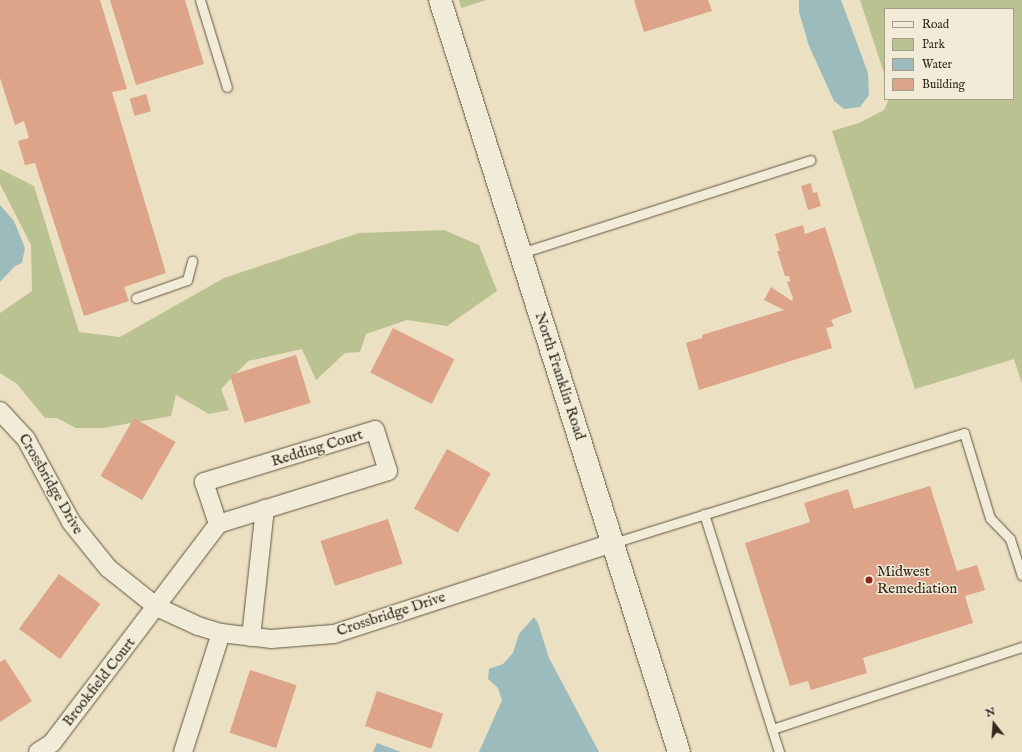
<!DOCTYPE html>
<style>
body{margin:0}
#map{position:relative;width:1022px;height:752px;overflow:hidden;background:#ebe0c1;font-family:"IM FELL English",serif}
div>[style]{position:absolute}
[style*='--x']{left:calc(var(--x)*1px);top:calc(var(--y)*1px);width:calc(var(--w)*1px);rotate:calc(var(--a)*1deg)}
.green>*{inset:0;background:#bac291}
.water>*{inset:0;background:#9cbbbc}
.building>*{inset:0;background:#dda48a;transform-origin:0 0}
.roads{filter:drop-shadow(0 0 1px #605543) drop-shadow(0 0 1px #605543)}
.service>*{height:9px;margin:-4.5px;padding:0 4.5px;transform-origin:4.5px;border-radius:4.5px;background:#f2ebd7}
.minor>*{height:18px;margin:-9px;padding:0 9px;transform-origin:9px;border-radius:9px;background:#f2ebd7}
.secondary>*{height:22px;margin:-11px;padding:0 11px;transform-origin:11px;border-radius:11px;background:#f2ebd7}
.dots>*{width:11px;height:11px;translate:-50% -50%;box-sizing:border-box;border:2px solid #f2ebd7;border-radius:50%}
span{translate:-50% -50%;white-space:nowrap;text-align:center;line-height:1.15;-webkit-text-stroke:3px #f2ebd7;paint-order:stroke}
.street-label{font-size:15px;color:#322719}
.poi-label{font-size:15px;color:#322719}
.left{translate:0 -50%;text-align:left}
.legend{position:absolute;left:884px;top:8px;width:130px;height:92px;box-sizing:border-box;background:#f2ebd7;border:1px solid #a59d8b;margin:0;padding:5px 7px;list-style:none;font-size:12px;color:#322719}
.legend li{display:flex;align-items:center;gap:8px;height:20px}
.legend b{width:20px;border:1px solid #a59d8b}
.north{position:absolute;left:974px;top:704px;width:40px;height:40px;-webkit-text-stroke:3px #f2ebd7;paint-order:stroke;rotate:343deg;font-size:11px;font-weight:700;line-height:16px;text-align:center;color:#322719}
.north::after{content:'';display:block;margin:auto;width:14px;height:18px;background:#322719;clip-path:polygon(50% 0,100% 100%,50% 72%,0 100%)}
</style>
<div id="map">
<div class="green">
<i style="clip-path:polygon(459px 0,487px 0,461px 8px)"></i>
<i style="clip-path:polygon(860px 0,1022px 0,1022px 384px,1014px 359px,915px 389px,832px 131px,859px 123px,884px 110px,889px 99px,1013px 99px,1013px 9px,885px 9px,885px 76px)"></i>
<i style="clip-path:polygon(0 169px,34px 186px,79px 332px,120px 337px,224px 278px,359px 233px,444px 230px,479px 245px,497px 291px,447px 326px,407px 320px,366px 334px,360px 352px,345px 353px,316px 380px,302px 349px,248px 361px,221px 389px,229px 410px,209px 414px,176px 395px,171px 416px,103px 428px,76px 428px,57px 418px,45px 418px,17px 384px,0 373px,0 313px,32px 291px,31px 245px,0 184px)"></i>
</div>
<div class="water">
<i style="clip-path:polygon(799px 0,841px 0,868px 73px,869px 95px,860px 107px,844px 109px,834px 101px,809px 46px,799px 12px)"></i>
<i style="clip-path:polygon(0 205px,14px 221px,25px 248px,22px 263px,15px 266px,0 282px)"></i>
<i style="clip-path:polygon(534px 617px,538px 623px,549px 658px,599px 752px,479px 752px,502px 700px,498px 688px,488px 679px,489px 669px,503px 664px,513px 653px,519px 634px)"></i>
<i style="clip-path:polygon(377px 743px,401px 752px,373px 752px)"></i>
</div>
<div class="building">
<i style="clip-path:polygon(0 0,100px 0,127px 89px,112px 92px,166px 273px,124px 287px,129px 301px,84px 316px,35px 163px,25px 165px,18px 141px,29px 138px,24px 121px,15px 125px,0 78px)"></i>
<i style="clip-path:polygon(110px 0,185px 0,204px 64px,136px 85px)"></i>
<i style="clip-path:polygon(634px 0,708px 0,712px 11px,644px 32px)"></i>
<i style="left:146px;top:94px;width:18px;height:17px;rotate:74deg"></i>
<i style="clip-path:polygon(811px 183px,813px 193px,817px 192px,821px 206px,808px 210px,801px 186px)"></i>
<i style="clip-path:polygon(803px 225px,805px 234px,825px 227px,852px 312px,831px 320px,834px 326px,826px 328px,832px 348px,699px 390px,686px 343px,702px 338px,702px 335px,784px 310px,764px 300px,771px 287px,792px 301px,793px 298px,787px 282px,790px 281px,789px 276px,785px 276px,777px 251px,780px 251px,775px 234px)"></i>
<i style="left:393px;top:328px;width:69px;height:50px;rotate:27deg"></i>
<i style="left:296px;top:355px;width:50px;height:69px;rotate:73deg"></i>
<i style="left:134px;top:418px;width:48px;height:67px;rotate:30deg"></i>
<i style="left:447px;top:449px;width:50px;height:68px;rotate:29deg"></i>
<i style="clip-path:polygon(930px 486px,957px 571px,977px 565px,985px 590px,965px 596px,973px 623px,863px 658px,867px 673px,811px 690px,808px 681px,790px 686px,745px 543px,810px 522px,804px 503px,848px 489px,854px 509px)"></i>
<i style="left:388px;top:519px;width:47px;height:71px;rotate:72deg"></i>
<i style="left:59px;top:574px;width:51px;height:68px;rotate:36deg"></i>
<i style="clip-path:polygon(5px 659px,32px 701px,0 722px,0 662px)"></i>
<i style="left:250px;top:670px;width:49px;height:66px;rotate:18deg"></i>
<i style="left:377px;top:691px;width:70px;height:37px;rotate:19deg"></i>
</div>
<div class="roads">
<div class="service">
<i style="--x:200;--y:0;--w:91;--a:72.8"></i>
<i style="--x:521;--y:253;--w:304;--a:-17.8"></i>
<i style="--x:136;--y:298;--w:54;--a:-19.4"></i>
<i style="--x:187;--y:280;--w:20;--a:-75"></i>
<i style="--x:704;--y:514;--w:250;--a:72.5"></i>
<i style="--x:613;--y:543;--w:368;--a:-17.4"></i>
<i style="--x:964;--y:433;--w:89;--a:73"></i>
<i style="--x:990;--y:518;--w:29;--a:46"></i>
<i style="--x:1010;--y:539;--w:38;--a:72"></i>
<i style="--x:772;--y:729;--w:263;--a:-18.2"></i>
</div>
<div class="minor">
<i style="--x:0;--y:411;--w:38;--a:47"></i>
<i style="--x:26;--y:439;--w:94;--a:61.5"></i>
<i style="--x:71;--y:522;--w:59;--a:51.2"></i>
<i style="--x:108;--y:568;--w:63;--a:38.5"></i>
<i style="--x:157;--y:607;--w:45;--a:24.9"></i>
<i style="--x:198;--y:626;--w:24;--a:17"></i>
<i style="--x:221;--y:633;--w:50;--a:6.8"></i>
<i style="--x:271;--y:639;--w:63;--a:-4.5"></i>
<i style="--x:334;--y:634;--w:293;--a:-18.1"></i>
<i style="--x:251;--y:637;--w:129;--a:-83.8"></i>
<i style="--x:38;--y:752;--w:17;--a:-33"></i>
<i style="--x:52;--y:743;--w:275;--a:-52.8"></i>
<i style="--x:218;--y:524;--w:178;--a:-17.3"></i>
<i style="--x:388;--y:471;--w:43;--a:-107.6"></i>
<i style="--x:375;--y:430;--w:179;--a:163.1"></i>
<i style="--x:204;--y:482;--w:44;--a:71.6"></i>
<i style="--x:183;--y:752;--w:125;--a:-72.3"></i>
</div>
<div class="secondary">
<i style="--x:440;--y:0;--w:789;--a:72.37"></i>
</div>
</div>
<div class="dots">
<i style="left:869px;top:580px;background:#8f2418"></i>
</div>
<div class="street-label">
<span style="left:560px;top:376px;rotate:72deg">North Franklin Road</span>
<span style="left:317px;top:448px;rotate:-17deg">Redding Court</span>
<span style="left:51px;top:484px;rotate:60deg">Crossbridge Drive</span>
<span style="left:391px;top:614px;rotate:-18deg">Crossbridge Drive</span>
<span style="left:99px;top:682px;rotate:-52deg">Brookfield Court</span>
</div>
<div class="poi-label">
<span class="left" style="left:877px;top:580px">Midwest<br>Remediation</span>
</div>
<ul class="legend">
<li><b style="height:5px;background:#f2ebd7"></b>Road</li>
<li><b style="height:11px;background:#bac291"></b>Park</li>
<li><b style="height:11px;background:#9cbbbc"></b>Water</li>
<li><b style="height:11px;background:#dda48a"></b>Building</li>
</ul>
<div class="north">N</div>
</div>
